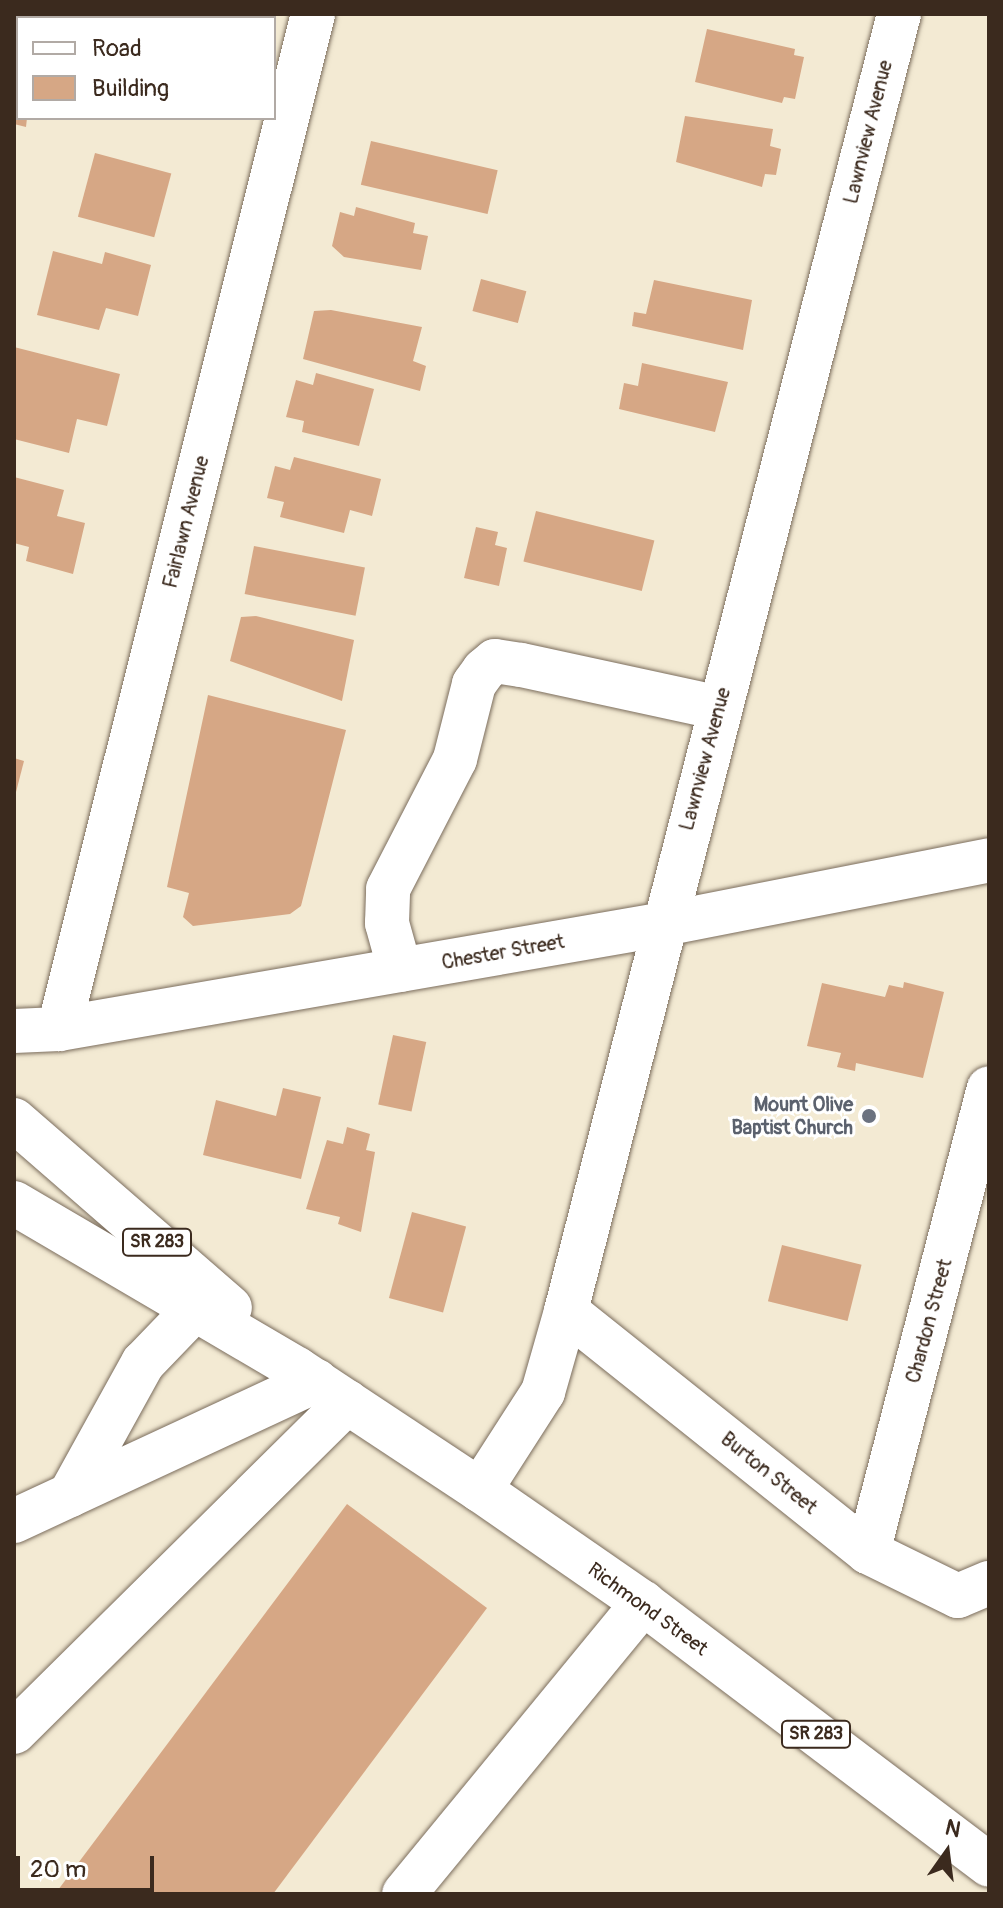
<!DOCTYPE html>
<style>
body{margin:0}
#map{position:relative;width:1003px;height:1908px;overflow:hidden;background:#f3ead3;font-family:Pangolin,sans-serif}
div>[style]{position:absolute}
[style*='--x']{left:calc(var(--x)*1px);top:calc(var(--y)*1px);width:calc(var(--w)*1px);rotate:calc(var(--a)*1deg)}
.building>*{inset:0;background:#d6a785;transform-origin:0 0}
.roads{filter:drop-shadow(0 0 2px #7b6d5d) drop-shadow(0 0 2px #7b6d5d)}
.minor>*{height:44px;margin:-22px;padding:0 22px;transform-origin:22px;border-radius:22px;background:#fff}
.major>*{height:44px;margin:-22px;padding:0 22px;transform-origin:22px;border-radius:22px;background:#fff}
.dots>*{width:22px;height:22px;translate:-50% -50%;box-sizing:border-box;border:4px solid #fff;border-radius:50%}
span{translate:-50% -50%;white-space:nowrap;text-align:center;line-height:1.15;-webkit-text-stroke:6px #fff;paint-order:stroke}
.shield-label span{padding:2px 6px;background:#fff;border:2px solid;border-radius:6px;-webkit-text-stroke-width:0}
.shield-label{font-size:18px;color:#3b2a1e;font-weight:700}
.street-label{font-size:20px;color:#3b2a1e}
.worship-label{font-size:20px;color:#5b616d;font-weight:700}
.right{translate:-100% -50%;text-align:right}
.frame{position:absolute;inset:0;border:16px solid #3b2a1e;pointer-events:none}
.legend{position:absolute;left:16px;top:16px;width:260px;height:104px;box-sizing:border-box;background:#fff;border:2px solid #b1aaa5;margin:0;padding:10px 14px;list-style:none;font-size:24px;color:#3b2a1e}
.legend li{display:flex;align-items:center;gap:16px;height:40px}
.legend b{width:40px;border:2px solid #b1aaa5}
.north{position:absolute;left:907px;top:1812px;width:80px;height:80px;-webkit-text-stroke:6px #fff;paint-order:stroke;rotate:14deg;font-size:22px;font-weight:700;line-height:32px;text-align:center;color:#3b2a1e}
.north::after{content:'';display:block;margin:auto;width:28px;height:36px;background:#3b2a1e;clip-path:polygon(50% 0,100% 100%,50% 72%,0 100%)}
.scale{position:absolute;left:16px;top:1856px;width:138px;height:36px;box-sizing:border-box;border:4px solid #3b2a1e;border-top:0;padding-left:10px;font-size:24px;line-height:28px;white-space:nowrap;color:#3b2a1e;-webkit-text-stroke:6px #fff;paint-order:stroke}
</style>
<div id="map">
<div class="building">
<i style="clip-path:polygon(104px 14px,213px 14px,103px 18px)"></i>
<i style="clip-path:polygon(707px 29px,795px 49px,794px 55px,804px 57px,795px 99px,784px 97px,782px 103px,695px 82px)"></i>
<i style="clip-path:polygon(14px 39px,18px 118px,27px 118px,26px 127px,14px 124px)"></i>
<i style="clip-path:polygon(685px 116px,773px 129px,770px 146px,781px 149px,776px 175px,765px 174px,762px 187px,676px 162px)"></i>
<i style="left:371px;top:141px;width:130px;height:45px;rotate:13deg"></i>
<i style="left:95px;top:153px;width:79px;height:66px;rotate:15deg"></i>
<i style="clip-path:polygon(356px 207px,415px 223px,413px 233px,428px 236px,421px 270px,344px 257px,332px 246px,340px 212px,354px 216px)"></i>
<i style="clip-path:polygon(53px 251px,102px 264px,105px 252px,151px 265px,138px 316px,106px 308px,99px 330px,37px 315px)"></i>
<i style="left:481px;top:279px;width:47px;height:33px;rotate:15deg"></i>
<i style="clip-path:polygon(654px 280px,752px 300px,743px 350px,632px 326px,634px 312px,646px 314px)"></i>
<i style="clip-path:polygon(331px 310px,422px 327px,413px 361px,426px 366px,420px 391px,303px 359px,314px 311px)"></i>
<i style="clip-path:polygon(14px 347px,120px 374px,107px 426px,77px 419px,69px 453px,14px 439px)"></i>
<i style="clip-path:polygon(642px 363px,728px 382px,715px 432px,619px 409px,624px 383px,638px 386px)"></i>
<i style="clip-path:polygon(316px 373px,374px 389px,359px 446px,302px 432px,304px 421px,286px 417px,296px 380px,313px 385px)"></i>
<i style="clip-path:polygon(294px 457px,381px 479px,372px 516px,350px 510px,344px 533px,280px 517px,284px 502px,267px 498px,275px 466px,290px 470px)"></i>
<i style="clip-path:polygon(14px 477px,64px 490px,57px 516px,85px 523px,73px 574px,26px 561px,29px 547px,14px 543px)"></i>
<i style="left:536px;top:511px;width:122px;height:52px;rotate:14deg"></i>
<i style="clip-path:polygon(476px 527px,498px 532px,495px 545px,507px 548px,499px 586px,464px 578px)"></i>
<i style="left:254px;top:546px;width:113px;height:49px;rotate:11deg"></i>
<i style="clip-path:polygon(256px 616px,354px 640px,342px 701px,230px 661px,241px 617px)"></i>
<i style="clip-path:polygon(208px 695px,346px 730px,301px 906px,290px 914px,193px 926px,183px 917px,189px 893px,167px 887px)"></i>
<i style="clip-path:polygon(14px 758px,24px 761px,15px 796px,14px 796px)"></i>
<i style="clip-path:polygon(904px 982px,944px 992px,923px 1078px,856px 1063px,855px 1071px,837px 1067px,841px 1053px,807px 1046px,822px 983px,885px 997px,889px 985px,903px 988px)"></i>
<i style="left:393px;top:1035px;width:34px;height:71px;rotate:12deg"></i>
<i style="clip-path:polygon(283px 1088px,321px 1097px,301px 1179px,203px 1155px,216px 1100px,276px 1116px)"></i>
<i style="clip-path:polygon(347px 1127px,370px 1134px,366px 1150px,375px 1152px,361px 1232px,338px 1224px,340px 1217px,306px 1209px,327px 1140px,343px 1144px)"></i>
<i style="left:412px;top:1212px;width:56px;height:89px;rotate:15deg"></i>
<i style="left:782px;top:1245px;width:82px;height:58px;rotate:14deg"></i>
<i style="clip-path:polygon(347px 1504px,487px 1608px,273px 1894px,55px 1894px)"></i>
</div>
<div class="roads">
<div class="minor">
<i style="--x:400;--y:970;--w:49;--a:-105.5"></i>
<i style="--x:387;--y:923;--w:34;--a:-88"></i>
<i style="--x:388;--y:889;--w:146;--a:-62.7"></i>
<i style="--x:455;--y:759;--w:77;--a:-75.8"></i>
<i style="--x:474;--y:684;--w:17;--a:-54"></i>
<i style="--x:484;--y:670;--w:14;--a:-39"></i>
<i style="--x:495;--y:661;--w:26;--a:9"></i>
<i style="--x:521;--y:665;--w:204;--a:12.2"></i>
<i style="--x:59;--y:1029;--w:1046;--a:-75.95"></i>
<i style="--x:14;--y:1031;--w:45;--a:-2.5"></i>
<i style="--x:59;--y:1029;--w:609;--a:-9.83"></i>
<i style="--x:659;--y:925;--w:336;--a:-11.1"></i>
<i style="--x:566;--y:1311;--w:386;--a:38.6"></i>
<i style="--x:868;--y:1552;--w:100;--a:26.1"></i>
<i style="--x:958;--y:1596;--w:34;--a:-23"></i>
<i style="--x:480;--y:1490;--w:117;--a:-57.3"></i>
<i style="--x:543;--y:1392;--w:84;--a:-74.1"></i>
<i style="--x:566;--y:1311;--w:1339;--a:-75.6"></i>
<i style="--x:70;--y:1495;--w:151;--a:-61.1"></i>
<i style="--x:143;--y:1363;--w:75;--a:-46.1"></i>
<i style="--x:14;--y:1521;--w:333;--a:-24.9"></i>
<i style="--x:868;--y:1552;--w:479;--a:-75.4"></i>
<i style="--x:14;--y:1732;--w:469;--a:-44.7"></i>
<i style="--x:404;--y:1894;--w:377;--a:-50.6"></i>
</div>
<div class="major">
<i style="--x:14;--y:1120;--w:286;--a:41"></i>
<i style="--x:14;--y:1203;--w:328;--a:30.4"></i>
<i style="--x:297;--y:1369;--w:219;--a:33.5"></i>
<i style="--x:480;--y:1490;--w:198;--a:34.7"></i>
<i style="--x:643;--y:1603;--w:434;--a:37.1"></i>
</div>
</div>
<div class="dots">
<i style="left:869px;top:1116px;background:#6b7280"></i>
</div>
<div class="shield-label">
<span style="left:157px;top:1242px">SR 283</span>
<span style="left:816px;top:1734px">SR 283</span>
</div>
<div class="street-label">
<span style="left:868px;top:132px;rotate:-76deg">Lawnview Avenue</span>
<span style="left:186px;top:522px;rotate:-76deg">Fairlawn Avenue</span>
<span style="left:705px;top:759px;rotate:-75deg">Lawnview Avenue</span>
<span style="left:503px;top:952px;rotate:-10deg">Chester Street</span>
<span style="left:929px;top:1321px;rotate:-75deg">Chardon Street</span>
<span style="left:769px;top:1473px;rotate:39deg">Burton Street</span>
<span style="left:648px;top:1609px;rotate:36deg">Richmond Street</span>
</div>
<div class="worship-label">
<span class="right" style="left:853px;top:1116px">Mount Olive<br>Baptist Church</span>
</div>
<div class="frame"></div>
<ul class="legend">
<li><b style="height:10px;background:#fff"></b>Road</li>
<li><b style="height:22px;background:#d6a785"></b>Building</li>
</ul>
<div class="north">N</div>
<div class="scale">20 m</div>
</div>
